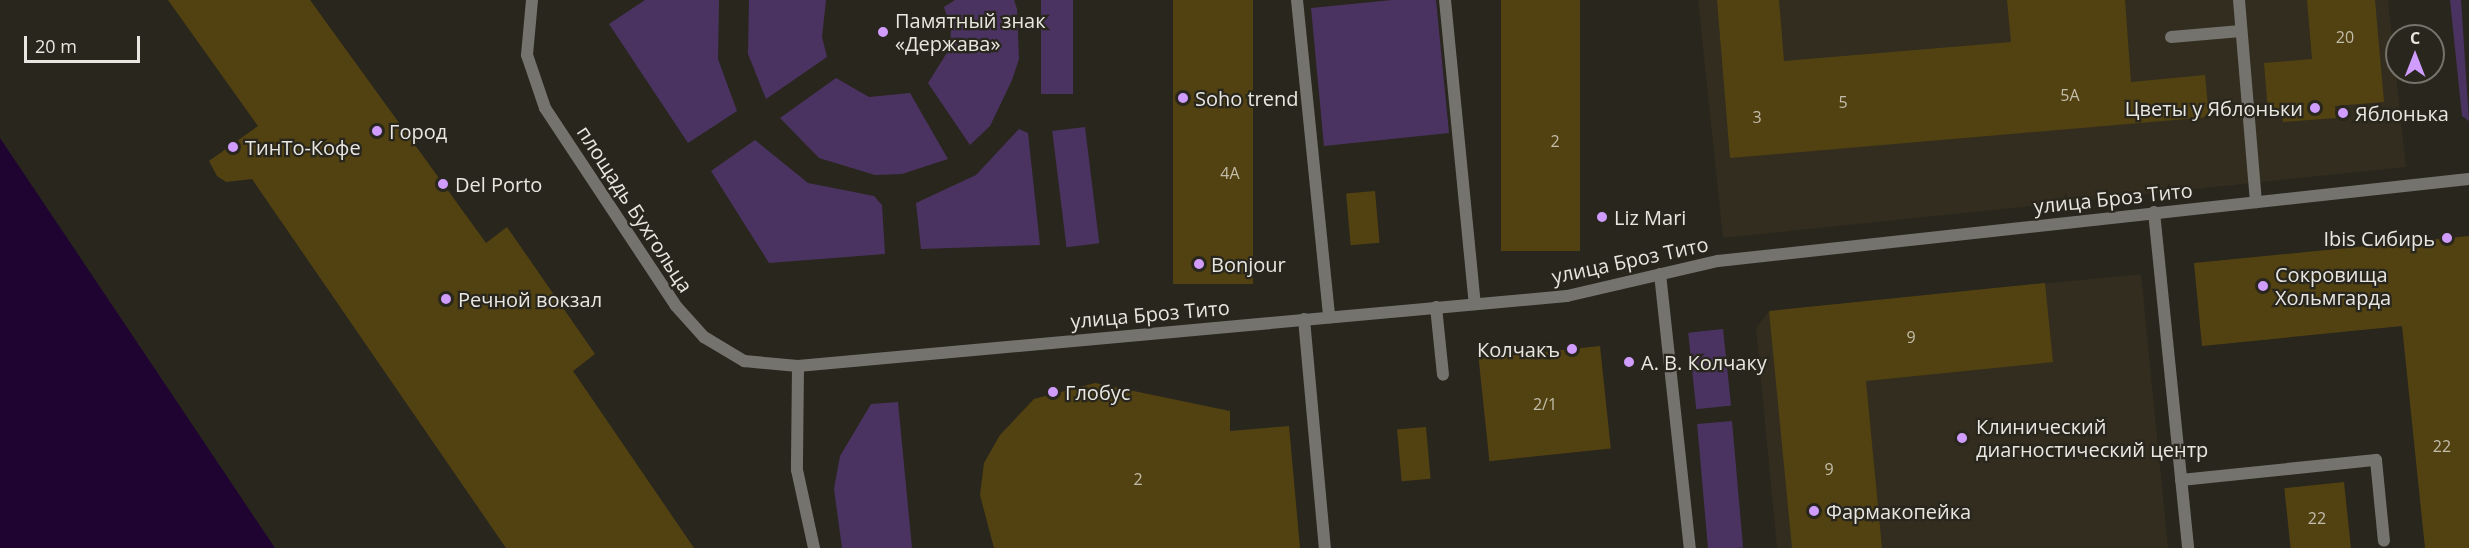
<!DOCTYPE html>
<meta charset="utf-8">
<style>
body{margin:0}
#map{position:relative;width:2469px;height:548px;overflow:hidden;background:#29261d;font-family:"Open Sans",sans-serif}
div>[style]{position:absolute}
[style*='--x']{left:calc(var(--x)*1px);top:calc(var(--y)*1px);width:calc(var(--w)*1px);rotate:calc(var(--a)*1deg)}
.built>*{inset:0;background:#322d1e}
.green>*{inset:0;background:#4b3361;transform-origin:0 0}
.water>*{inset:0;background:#1f0431}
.building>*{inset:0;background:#534211;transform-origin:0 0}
.service>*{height:12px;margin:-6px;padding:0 6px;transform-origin:6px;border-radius:6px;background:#74736e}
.minor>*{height:12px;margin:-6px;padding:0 6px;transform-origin:6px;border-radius:6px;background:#74736e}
.dots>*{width:16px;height:16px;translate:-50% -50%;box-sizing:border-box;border:3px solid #29261d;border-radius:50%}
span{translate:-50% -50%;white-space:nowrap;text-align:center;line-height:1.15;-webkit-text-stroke:4.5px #29261d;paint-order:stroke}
.number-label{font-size:16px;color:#c3bdac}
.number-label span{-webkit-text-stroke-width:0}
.poi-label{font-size:20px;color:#e8e6e0}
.left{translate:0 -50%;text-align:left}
.right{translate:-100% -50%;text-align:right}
.street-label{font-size:20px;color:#e8e6e0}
.north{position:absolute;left:2385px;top:24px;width:60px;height:60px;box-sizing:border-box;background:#29261d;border:2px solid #75736b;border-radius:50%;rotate:0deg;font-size:16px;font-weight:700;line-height:24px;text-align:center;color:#e8e6e0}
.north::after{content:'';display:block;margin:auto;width:21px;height:27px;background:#d09dff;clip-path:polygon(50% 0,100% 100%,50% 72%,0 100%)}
.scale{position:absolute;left:24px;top:36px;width:116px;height:27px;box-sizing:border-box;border:3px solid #e8e6e0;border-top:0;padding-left:8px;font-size:18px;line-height:21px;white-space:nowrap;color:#e8e6e0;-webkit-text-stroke:4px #29261d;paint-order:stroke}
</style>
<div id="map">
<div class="built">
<i style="clip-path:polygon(1698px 0,2388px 0,2406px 167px,1723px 238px)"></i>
<i style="clip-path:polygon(2141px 274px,2168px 548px,1777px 548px,1756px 328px,1769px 311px)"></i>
</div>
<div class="green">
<i style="clip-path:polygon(645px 0,719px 0,718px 59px,737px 111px,688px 143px,609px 24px)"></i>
<i style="clip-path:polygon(749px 0,826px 0,822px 37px,827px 57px,766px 99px,748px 54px)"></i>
<i style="clip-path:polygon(955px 0,1014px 0,1017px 9px,1019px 59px,1012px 80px,990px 126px,970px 145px,928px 83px,950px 48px,951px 29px,944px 7px)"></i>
<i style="left:1041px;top:0;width:32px;height:94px"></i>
<i style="clip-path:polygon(1392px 0,1436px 0,1449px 133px,1324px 146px,1311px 8px)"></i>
<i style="clip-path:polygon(2450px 0,2461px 0,2469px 121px,2462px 116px)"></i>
<i style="clip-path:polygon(836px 78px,869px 97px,910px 93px,948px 159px,902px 174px,875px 175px,819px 158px,780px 118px)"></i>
<i style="left:1085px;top:127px;width:117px;height:33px;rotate:83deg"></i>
<i style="clip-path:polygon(1019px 129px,1028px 133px,1040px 245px,921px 249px,916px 203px,976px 175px)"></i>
<i style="clip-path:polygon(755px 140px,808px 183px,874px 196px,882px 205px,885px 254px,769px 263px,711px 171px)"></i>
<i style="left:1723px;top:329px;width:77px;height:35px;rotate:84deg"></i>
<i style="clip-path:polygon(898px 402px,912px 548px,842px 548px,834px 489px,840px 456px,871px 404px)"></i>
<i style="left:1732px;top:421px;width:127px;height:35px;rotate:85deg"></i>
</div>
<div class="water">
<i style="clip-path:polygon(0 138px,275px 548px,0 548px)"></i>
</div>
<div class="building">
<i style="clip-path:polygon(168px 0,310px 0,486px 243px,507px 227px,595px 354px,573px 371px,694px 548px,506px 548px,252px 179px,226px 182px,217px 176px,209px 161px,258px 126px)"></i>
<i style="left:1173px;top:0;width:80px;height:284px"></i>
<i style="left:1501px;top:0;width:79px;height:251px"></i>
<i style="clip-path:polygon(1717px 0,1779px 0,1784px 61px,2011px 42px,2007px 0,2125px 0,2131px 82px,2205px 75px,2209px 117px,1730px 158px)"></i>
<i style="clip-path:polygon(2307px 0,2375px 0,2384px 102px,2335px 106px,2336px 118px,2283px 122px,2282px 111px,2268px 112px,2264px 63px,2312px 59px)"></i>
<i style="left:1375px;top:191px;width:52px;height:29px;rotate:85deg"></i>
<i style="clip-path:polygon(2469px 236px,2469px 548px,2425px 548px,2402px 326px,2202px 346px,2194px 263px)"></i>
<i style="clip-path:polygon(2045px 283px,2053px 362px,1866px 381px,1882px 548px,1792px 548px,1769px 311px)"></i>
<i style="left:1600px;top:346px;width:103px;height:122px;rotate:84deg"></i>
<i style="clip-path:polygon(1095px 383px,1230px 411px,1230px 431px,1289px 426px,1300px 548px,994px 548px,980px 495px,984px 463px,1000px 435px,1034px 399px)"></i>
<i style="left:1426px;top:427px;width:52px;height:29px;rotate:85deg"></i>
<i style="left:2344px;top:482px;width:66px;height:60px;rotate:84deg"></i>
</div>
<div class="service">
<i style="--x:1297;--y:0;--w:319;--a:84.2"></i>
<i style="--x:1445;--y:0;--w:305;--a:84.4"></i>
<i style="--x:2239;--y:0;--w:203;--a:85.2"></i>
<i style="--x:2171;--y:37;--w:70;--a:-4.9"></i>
<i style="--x:2154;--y:212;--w:338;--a:84.2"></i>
<i style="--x:1436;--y:307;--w:68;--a:84.1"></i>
<i style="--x:1304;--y:319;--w:230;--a:84.8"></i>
<i style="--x:2181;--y:480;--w:196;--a:-5.9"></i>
<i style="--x:2376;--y:460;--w:81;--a:84.4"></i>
</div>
<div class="minor">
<i style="--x:532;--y:0;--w:55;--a:95.2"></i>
<i style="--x:527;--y:55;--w:56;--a:71.2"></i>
<i style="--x:545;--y:108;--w:237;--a:56.5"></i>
<i style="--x:676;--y:306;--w:42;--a:47.9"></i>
<i style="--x:704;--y:337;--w:47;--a:31"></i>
<i style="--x:744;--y:361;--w:54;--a:5.3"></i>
<i style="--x:798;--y:366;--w:772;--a:-5.2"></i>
<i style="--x:1567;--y:296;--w:155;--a:-13.1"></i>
<i style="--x:1718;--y:261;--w:755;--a:-6.23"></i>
<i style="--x:1660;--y:274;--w:276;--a:83.8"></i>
<i style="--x:798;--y:366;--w:104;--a:90.6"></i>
<i style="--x:797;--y:470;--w:80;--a:77.7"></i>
</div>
<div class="dots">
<i style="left:883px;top:32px;background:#d09dff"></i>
<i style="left:1183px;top:98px;background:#d09dff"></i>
<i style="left:2315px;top:108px;background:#d09dff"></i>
<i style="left:2343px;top:113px;background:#d09dff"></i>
<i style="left:377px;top:131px;background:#d09dff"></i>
<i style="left:233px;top:147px;background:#d09dff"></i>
<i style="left:443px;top:184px;background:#d09dff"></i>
<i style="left:1602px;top:217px;background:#d09dff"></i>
<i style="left:2447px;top:238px;background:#d09dff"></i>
<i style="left:1199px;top:264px;background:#d09dff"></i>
<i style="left:2263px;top:286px;background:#d09dff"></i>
<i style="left:446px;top:299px;background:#d09dff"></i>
<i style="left:1572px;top:349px;background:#d09dff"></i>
<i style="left:1629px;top:362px;background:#d09dff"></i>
<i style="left:1053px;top:392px;background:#d09dff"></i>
<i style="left:1962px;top:438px;background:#d09dff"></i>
<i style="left:1814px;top:511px;background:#d09dff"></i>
</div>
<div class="number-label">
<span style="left:2345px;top:37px">20</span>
<span style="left:2070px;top:95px">5А</span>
<span style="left:1843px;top:102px">5</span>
<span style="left:1757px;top:117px">3</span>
<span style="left:1555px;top:141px">2</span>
<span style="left:1230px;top:173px">4А</span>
<span style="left:1911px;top:337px">9</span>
<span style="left:1545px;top:404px">2/1</span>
<span style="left:2442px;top:446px">22</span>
<span style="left:1829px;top:469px">9</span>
<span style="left:1138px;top:479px">2</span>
<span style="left:2317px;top:518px">22</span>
</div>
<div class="poi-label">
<span class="left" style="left:895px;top:32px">Памятный знак<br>«Держава»</span>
<span class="left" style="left:1195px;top:98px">Soho trend</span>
<span class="right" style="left:2303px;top:108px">Цветы у Яблоньки</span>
<span class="left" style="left:2355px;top:113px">Яблонька</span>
<span class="left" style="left:389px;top:131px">Город</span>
<span class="left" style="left:245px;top:147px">ТинТо-Кофе</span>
<span class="left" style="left:455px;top:184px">Del Porto</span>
<span class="left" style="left:1614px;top:217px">Liz Mari</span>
<span class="right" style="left:2435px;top:238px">Ibis Сибирь</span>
<span class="left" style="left:1211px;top:264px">Bonjour</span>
<span class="left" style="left:2275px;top:286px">Сокровища<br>Хольмгарда</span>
<span class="left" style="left:458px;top:299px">Речной вокзал</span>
<span class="right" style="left:1560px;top:349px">Колчакъ</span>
<span class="left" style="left:1641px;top:362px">А. В. Колчаку</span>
<span class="left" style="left:1065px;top:392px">Глобус</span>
<span class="left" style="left:1976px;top:438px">Клинический<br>диагностический центр</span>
<span class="left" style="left:1826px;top:511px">Фармакопейка</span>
</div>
<div class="street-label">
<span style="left:2113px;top:198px;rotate:-6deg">улица Броз Тито</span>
<span style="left:635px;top:209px;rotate:57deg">площадь Бухгольца</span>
<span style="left:1630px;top:260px;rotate:-12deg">улица Броз Тито</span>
<span style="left:1150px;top:314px;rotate:-5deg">улица Броз Тито</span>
</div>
<div class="north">С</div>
<div class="scale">20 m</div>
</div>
